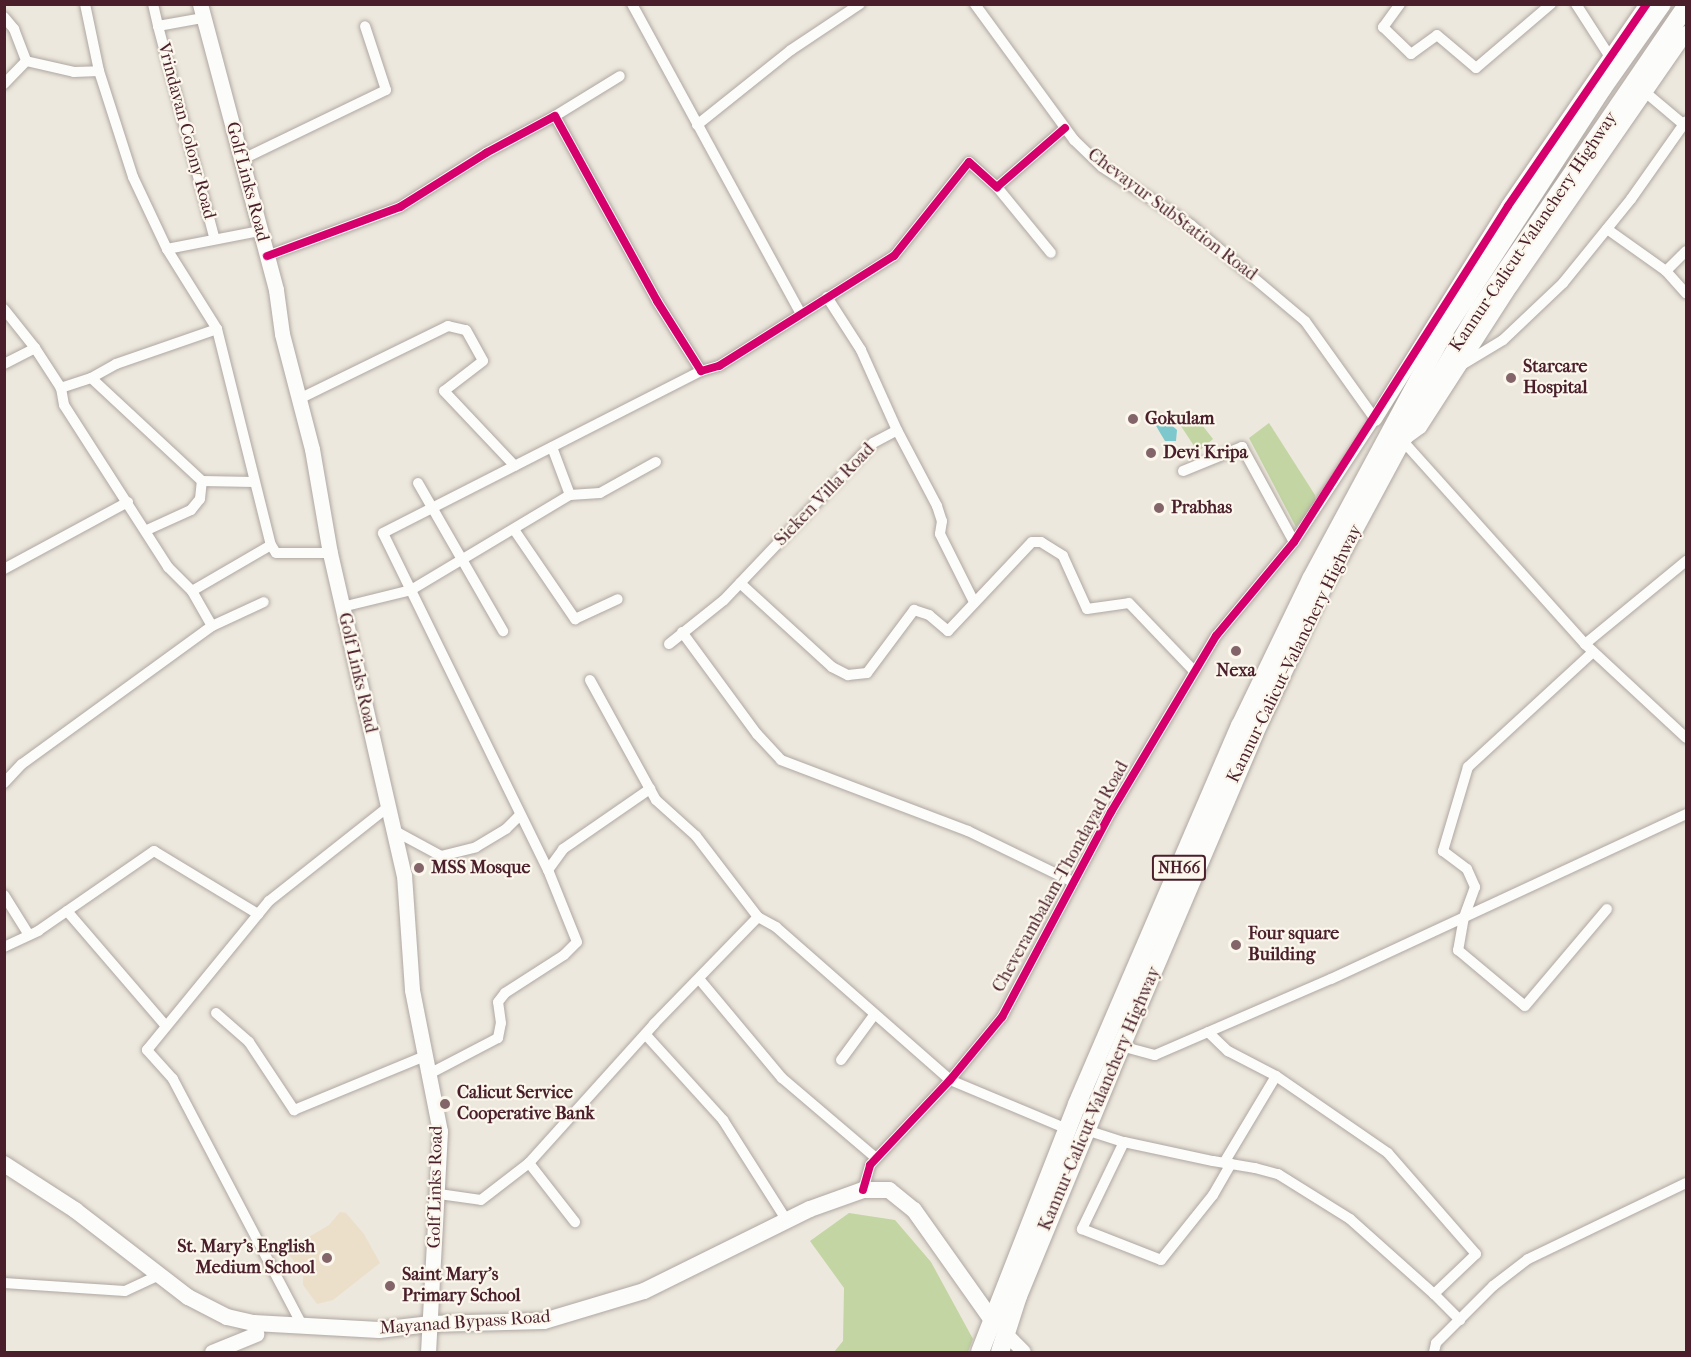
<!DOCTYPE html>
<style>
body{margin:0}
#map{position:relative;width:1691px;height:1357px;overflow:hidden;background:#ede8dd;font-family:"IM FELL French Canon",serif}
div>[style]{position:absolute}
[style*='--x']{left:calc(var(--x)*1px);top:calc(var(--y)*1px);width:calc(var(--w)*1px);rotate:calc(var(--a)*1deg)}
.built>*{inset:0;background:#ecdfca}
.green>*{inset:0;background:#c2d5a2}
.water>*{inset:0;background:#7cc8cc}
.roads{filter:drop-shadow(0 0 2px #afa7a2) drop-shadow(0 0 2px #afa7a2)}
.minor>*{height:10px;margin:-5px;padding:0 5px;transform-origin:5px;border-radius:5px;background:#fcfcfa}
.tertiary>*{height:14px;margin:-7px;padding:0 7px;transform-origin:7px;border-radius:7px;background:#fcfcfa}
.secondary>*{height:15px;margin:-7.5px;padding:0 7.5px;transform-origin:7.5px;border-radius:7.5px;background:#fcfcfa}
.primary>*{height:16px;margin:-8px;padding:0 8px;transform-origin:8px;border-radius:8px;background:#fcfcfa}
.trunk>*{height:18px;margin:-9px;padding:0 9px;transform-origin:9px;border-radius:9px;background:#fcfcfa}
.cycleway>*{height:8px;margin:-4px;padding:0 4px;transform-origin:4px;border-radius:4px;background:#d6006c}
.dots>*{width:16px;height:16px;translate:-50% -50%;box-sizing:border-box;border:3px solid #fbf7ec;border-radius:50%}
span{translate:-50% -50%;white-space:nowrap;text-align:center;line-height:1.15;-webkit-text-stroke:4.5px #fbf7ec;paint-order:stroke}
.shield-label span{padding:2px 4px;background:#fbf7ec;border:2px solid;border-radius:4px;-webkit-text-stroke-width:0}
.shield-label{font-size:16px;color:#4a1f2b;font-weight:700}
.street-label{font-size:18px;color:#4a1f2b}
.poi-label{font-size:18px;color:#4a1f2b;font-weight:700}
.left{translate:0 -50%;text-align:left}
.right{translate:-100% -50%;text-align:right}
.frame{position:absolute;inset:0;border:6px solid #4a1f2b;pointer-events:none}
</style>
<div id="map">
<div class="built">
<i style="clip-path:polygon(340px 1212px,346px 1213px,364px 1234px,380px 1263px,333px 1300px,317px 1304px,303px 1285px,303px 1272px,289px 1255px,307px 1238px,329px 1225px)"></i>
</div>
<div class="green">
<i style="clip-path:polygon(1192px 412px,1213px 439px,1198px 452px,1179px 423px)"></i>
<i style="clip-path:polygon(1269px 423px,1315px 495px,1316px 502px,1296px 527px,1249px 438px)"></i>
<i style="clip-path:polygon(849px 1213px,895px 1220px,931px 1262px,973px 1339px,968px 1352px,834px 1352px,843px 1341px,844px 1288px,810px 1241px)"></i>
</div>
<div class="water">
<i style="clip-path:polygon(1161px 416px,1177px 430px,1176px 441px,1165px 441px,1159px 431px,1153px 420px)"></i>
</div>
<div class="roads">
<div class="minor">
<i style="--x:85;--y:4;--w:68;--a:78.2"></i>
<i style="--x:99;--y:71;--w:111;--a:72.2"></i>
<i style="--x:133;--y:177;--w:80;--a:64.7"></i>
<i style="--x:153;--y:4;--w:23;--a:77"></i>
<i style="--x:158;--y:26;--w:46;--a:-10.1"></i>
<i style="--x:632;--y:4;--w:353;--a:61.4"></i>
<i style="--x:1400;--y:4;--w:29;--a:126"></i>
<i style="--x:1383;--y:27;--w:39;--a:44"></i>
<i style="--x:1411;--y:54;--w:32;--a:-36"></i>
<i style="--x:1437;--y:35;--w:51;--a:40.2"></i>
<i style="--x:1476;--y:68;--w:99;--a:-40.5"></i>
<i style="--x:1576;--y:4;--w:63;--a:57.3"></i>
<i style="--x:4;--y:17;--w:16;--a:50"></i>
<i style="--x:14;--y:29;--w:34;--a:69"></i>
<i style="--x:158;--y:26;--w:218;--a:75.1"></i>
<i style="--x:26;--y:61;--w:49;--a:12.9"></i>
<i style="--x:74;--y:72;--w:25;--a:-2"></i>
<i style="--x:4;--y:84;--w:32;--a:-46"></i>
<i style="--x:1645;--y:92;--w:50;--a:40.1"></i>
<i style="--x:555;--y:116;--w:76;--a:-31.6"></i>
<i style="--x:697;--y:125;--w:120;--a:-38.6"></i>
<i style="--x:791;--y:50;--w:83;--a:-33.7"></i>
<i style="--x:241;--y:160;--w:161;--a:-25.8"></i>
<i style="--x:386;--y:90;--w:67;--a:-108.2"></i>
<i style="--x:997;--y:187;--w:85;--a:50.7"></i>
<i style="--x:1607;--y:229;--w:72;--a:35.4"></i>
<i style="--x:1666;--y:271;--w:30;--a:48"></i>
<i style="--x:267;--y:256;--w:142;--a:-20.2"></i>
<i style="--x:400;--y:207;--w:102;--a:-32.1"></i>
<i style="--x:486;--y:153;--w:78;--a:-28.2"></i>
<i style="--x:555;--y:116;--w:211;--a:61.1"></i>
<i style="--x:657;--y:301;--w:83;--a:57.8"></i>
<i style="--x:701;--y:371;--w:19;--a:-16"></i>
<i style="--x:719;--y:366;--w:207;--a:-32.2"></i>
<i style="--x:894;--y:256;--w:120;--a:-51.4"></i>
<i style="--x:969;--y:162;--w:38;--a:42"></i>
<i style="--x:997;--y:187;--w:90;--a:-40.9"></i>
<i style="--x:1666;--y:271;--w:28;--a:-45"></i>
<i style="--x:827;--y:297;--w:63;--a:57.3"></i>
<i style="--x:861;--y:350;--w:88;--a:65.8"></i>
<i style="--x:4;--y:309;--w:50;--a:51.5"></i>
<i style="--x:217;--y:329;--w:223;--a:76"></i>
<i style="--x:271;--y:545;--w:9;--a:58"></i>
<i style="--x:276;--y:553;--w:54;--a:0"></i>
<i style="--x:4;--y:364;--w:35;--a:-27"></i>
<i style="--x:35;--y:348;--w:48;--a:57"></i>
<i style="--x:1460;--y:366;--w:50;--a:-31.2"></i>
<i style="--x:1503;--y:340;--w:83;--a:-43.5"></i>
<i style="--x:1563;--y:283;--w:108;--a:-51"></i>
<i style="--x:1631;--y:199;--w:95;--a:-54.8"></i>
<i style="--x:91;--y:378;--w:32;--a:162"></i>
<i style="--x:61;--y:388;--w:17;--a:80"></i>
<i style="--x:64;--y:405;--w:193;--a:57.3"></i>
<i style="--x:168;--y:567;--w:34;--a:45"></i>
<i style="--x:192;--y:591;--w:40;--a:60.3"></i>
<i style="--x:299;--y:399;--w:166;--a:-26.1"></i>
<i style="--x:448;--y:326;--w:18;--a:13"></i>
<i style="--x:466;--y:330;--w:35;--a:61"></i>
<i style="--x:483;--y:361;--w:49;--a:142.4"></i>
<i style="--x:444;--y:391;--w:103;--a:46.6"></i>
<i style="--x:1402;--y:440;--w:274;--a:48.1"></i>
<i style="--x:1585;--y:644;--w:138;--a:42.9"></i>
<i style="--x:1183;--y:471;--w:64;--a:-22.1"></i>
<i style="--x:1242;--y:447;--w:108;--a:61.3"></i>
<i style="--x:254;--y:482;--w:52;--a:-178.9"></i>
<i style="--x:202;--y:481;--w:151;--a:-137.1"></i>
<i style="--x:91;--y:378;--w:29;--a:-29"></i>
<i style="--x:116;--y:364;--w:107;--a:-19.1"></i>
<i style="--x:217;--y:329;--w:94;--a:-122"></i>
<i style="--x:167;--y:249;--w:95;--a:-11"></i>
<i style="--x:418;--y:483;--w:171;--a:60.1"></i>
<i style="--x:570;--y:495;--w:30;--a:-4"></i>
<i style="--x:600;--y:493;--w:64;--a:-29"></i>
<i style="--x:147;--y:530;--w:48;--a:-24.4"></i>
<i style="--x:191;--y:510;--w:14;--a:-51"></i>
<i style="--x:200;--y:499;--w:18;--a:-84"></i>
<i style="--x:515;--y:531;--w:107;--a:55.7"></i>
<i style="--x:575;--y:619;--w:47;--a:-24.9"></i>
<i style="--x:4;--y:569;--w:141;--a:-28.4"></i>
<i style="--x:740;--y:583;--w:125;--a:42.4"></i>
<i style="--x:832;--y:667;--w:18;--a:27"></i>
<i style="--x:848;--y:675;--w:19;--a:-6"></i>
<i style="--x:867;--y:673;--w:79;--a:-53.3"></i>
<i style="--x:914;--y:610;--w:16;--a:18"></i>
<i style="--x:929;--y:615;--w:25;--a:40"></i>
<i style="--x:948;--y:631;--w:122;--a:-46.7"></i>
<i style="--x:1032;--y:542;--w:9;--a:0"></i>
<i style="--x:1041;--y:542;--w:26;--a:32"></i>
<i style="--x:1063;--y:556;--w:58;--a:65.6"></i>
<i style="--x:1087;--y:609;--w:42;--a:-8.1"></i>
<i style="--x:1129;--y:603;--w:94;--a:46.3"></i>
<i style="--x:192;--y:591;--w:91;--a:-30.2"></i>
<i style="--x:342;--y:607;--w:71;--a:-13.8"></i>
<i style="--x:411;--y:590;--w:185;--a:-30.9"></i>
<i style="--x:570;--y:495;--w:51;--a:-110.6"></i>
<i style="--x:682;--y:632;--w:127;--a:53.7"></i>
<i style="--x:757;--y:734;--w:35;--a:47"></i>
<i style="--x:781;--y:760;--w:200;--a:20.8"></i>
<i style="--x:968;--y:831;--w:117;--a:25.9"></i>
<i style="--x:669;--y:644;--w:70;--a:-38.7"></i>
<i style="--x:724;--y:600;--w:216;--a:-46.5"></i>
<i style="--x:873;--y:443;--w:27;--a:-28"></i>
<i style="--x:897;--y:430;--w:86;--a:62.2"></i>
<i style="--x:937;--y:506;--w:16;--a:72"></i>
<i style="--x:942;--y:521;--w:13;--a:99"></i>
<i style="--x:940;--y:534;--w:76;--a:63.4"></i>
<i style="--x:1585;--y:644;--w:131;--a:-39.4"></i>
<i style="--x:1593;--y:652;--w:170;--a:137.4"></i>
<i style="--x:1468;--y:767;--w:88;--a:106.6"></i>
<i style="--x:1443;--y:851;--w:30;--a:37"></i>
<i style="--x:1467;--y:869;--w:20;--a:66"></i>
<i style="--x:1475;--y:887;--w:32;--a:110"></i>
<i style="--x:1464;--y:917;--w:34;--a:100"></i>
<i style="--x:1458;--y:950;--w:87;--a:39.9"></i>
<i style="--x:1525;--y:1006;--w:127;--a:-49.8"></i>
<i style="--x:590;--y:680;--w:137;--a:61.2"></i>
<i style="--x:656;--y:800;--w:54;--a:42"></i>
<i style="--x:696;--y:836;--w:102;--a:52.6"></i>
<i style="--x:758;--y:917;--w:21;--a:29"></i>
<i style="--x:776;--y:927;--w:232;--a:41.3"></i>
<i style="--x:950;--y:1080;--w:127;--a:22.7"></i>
<i style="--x:4;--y:783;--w:26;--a:-47"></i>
<i style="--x:22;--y:764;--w:235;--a:-36"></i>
<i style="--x:212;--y:626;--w:57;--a:-24.8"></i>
<i style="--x:393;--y:830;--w:55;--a:28.4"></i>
<i style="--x:441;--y:856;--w:36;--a:-14"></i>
<i style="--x:476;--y:847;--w:35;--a:-31"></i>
<i style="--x:506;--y:829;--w:20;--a:-45"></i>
<i style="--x:548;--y:870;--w:375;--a:-116.1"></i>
<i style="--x:383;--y:533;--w:357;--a:-27"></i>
<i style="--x:4;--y:895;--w:47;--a:58"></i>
<i style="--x:67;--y:911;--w:152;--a:49.3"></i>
<i style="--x:4;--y:947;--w:38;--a:-25"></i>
<i style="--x:38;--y:931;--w:141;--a:-34.6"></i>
<i style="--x:154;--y:851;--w:122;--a:31.2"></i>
<i style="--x:700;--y:980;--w:128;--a:50.1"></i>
<i style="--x:782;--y:1078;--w:123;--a:40.4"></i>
<i style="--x:216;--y:1013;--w:44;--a:41.3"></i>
<i style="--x:249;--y:1042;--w:82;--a:56.5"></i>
<i style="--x:294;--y:1110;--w:142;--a:-22.4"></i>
<i style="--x:1208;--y:1032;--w:28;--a:44"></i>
<i style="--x:1228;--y:1051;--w:54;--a:27.5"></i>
<i style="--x:646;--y:1035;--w:115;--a:47.8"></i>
<i style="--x:723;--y:1120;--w:120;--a:57.6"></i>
<i style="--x:1121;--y:1046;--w:35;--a:15"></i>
<i style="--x:1155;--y:1055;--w:192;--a:-23.4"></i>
<i style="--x:1331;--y:979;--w:391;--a:-24.9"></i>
<i style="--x:841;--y:1060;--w:56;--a:-53.7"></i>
<i style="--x:429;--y:1074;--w:78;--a:-27.6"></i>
<i style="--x:498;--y:1038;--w:15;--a:-79"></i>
<i style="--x:501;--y:1023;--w:21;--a:-98"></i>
<i style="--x:498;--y:1002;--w:11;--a:-52"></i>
<i style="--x:505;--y:993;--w:70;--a:-32.8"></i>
<i style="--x:564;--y:955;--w:18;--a:-45"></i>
<i style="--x:577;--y:942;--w:78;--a:-111.9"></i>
<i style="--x:548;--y:870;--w:26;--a:-54"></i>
<i style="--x:563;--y:849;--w:106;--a:-34.6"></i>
<i style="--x:1086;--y:1130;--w:40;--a:18"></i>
<i style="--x:1124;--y:1142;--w:91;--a:12.1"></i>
<i style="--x:1213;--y:1161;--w:43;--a:9.5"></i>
<i style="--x:1255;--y:1168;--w:24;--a:15"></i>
<i style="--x:1278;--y:1174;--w:85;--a:32"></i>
<i style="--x:1350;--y:1219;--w:113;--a:41.8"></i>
<i style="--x:1434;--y:1294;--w:58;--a:-43.6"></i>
<i style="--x:1476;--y:1254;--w:134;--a:-131.1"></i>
<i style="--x:1388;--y:1153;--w:136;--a:-145.5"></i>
<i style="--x:1276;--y:1076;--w:101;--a:120.9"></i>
<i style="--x:1124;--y:1142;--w:97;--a:115.8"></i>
<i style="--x:1082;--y:1229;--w:85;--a:21.4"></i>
<i style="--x:1161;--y:1260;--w:83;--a:-51.3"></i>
<i style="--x:1213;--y:1195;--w:36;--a:-60"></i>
<i style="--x:529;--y:1163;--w:75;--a:52.1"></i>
<i style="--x:863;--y:1190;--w:26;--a:-74"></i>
<i style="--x:870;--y:1165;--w:117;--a:-46.7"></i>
<i style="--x:950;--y:1080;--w:82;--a:-50.5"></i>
<i style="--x:1002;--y:1017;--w:232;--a:-62"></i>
<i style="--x:1111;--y:812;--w:205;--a:-59.2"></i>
<i style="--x:1216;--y:636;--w:122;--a:-50.3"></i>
<i style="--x:1294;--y:542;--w:147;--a:-56.6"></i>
<i style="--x:1375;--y:419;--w:120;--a:-125.5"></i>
<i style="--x:1305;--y:321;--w:149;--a:-139.9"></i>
<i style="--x:1191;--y:225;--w:106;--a:-146.9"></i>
<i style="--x:1102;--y:167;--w:39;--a:-136"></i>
<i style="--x:1074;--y:140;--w:168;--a:-126.1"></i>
<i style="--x:439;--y:1194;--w:42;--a:8.1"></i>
<i style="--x:481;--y:1200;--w:61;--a:-37.6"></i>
<i style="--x:529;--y:1163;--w:187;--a:-48"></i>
<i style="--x:654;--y:1024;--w:149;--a:-45.8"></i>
<i style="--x:4;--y:1283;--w:121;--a:3.8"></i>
<i style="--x:125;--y:1291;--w:38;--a:-25"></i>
<i style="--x:1434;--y:1294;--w:37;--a:45"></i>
<i style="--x:301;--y:1323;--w:276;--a:-117.7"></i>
<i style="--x:173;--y:1079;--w:39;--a:-132"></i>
<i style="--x:147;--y:1050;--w:193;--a:-50.7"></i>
<i style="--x:269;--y:901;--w:152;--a:-38.3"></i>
<i style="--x:1434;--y:1352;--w:9;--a:-77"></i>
<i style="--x:1436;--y:1343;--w:81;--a:-45"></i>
<i style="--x:1493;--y:1286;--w:44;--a:-37.6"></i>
<i style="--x:1528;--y:1259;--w:175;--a:-25.7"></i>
</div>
<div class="tertiary">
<i style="--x:1375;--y:419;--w:251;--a:-58"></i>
<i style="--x:1508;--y:206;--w:245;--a:-55.5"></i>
<i style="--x:1406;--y:437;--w:17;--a:-36"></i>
<i style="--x:1420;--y:427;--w:168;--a:-57.2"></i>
<i style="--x:1511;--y:286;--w:308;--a:-55.3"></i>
<i style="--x:1006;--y:1334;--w:25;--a:45"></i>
</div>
<div class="secondary">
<i style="--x:200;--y:4;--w:296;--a:75.1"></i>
<i style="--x:276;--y:290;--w:44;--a:82.2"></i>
<i style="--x:282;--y:334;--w:119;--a:75.4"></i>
<i style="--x:312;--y:449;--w:106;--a:80.2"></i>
<i style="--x:330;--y:553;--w:330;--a:77.1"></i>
<i style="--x:404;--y:875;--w:115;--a:86"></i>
<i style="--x:412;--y:990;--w:144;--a:78.8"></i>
<i style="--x:440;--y:1131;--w:221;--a:93.1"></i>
<i style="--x:212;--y:1352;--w:48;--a:-22.2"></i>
</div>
<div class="primary">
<i style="--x:4;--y:1164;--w:85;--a:32.9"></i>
<i style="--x:75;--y:1210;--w:143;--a:37.6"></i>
<i style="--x:188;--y:1297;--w:44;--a:27.1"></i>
<i style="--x:227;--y:1317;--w:28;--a:13"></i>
<i style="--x:254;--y:1323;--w:125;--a:3.2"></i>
<i style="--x:379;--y:1330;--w:50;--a:-6.8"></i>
<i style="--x:429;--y:1324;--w:115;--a:-1.5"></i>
<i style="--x:544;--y:1321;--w:104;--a:-16.7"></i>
<i style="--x:644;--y:1291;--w:185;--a:-26.3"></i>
<i style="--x:810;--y:1209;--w:56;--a:-19.7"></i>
<i style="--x:863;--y:1190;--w:26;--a:0"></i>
<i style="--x:889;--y:1190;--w:32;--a:39"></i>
<i style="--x:914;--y:1210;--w:135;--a:54.7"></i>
</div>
<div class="trunk">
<i style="--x:980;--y:1352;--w:266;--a:-68.6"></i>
<i style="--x:1077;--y:1104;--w:412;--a:-66.7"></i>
<i style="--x:1240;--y:726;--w:163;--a:-64.2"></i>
<i style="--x:1311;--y:579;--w:283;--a:-61.7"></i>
<i style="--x:1445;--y:330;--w:288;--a:-56.9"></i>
<i style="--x:1602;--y:89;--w:104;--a:-54.8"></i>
<i style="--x:1000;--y:1352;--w:59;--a:-72.2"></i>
<i style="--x:1018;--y:1296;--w:244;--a:-67.6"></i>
<i style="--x:1111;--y:1070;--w:365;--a:-66.9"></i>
<i style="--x:1254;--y:734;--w:162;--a:-64.9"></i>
<i style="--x:1323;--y:587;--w:167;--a:-61.7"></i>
<i style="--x:1402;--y:440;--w:151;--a:-59.4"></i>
<i style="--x:1479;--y:310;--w:368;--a:-55.7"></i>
</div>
</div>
<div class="cycleway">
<i style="--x:267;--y:256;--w:142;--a:-20.2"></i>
<i style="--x:400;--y:207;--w:102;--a:-32.1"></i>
<i style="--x:486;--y:153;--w:78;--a:-28.2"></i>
<i style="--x:555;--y:116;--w:211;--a:61.1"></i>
<i style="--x:657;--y:301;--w:83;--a:57.8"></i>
<i style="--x:701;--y:371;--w:19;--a:-16"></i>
<i style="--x:719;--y:366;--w:207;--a:-32.2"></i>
<i style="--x:894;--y:256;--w:120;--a:-51.4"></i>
<i style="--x:969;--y:162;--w:38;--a:42"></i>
<i style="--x:997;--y:187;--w:90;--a:-40.9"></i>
<i style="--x:863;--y:1190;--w:26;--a:-74"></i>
<i style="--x:870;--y:1165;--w:117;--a:-46.7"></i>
<i style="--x:950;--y:1080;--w:82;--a:-50.5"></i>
<i style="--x:1002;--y:1017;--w:232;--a:-62"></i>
<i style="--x:1111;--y:812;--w:205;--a:-59.2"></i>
<i style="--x:1216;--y:636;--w:122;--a:-50.3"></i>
<i style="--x:1294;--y:542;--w:398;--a:-57.5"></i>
<i style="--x:1508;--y:206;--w:245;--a:-55.5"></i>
</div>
<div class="dots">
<i style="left:1511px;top:378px;background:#836569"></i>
<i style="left:1133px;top:419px;background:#836569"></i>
<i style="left:1151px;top:453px;background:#836569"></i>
<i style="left:1159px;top:508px;background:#836569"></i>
<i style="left:1236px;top:651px;background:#836569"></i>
<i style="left:419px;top:868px;background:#836569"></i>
<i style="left:1236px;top:945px;background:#836569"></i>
<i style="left:445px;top:1104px;background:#836569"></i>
<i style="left:327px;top:1258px;background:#836569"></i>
<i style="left:390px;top:1286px;background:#836569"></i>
</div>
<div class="shield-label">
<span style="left:1179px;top:868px">NH66</span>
</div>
<div class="street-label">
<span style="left:186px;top:131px;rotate:75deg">Vrindavan Colony Road</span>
<span style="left:247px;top:182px;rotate:75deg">Golf Links Road</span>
<span style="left:1172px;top:215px;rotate:37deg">Chevayur SubStation Road</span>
<span style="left:1534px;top:232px;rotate:-56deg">Kannur-Calicut-Valanchery Highway</span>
<span style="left:825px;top:495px;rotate:-46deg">Sieken Villa Road</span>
<span style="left:1295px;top:654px;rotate:-64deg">Kannur-Calicut-Valanchery Highway</span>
<span style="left:357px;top:673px;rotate:77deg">Golf Links Road</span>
<span style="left:1061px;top:877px;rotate:-61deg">Cheverambalam-Thondayad Road</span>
<span style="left:1100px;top:1099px;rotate:-67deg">Kannur-Calicut-Valanchery Highway</span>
<span style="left:436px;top:1187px;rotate:-89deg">Golf Links Road</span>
<span style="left:465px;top:1323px;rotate:-4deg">Mayanad Bypass Road</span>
</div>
<div class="poi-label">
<span class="left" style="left:1523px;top:378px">Starcare<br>Hospital</span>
<span class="left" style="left:1145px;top:419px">Gokulam</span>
<span class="left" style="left:1163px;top:453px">Devi Kripa</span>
<span class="left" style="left:1171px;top:508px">Prabhas</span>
<span style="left:1236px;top:671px">Nexa</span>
<span class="left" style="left:431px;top:868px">MSS Mosque</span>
<span class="left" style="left:1248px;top:945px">Four square<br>Building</span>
<span class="left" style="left:457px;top:1104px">Calicut Service<br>Cooperative Bank</span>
<span class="right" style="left:315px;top:1258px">St. Mary's English<br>Medium School</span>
<span class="left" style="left:402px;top:1286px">Saint Mary's<br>Primary School</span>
</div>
<div class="frame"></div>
</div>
